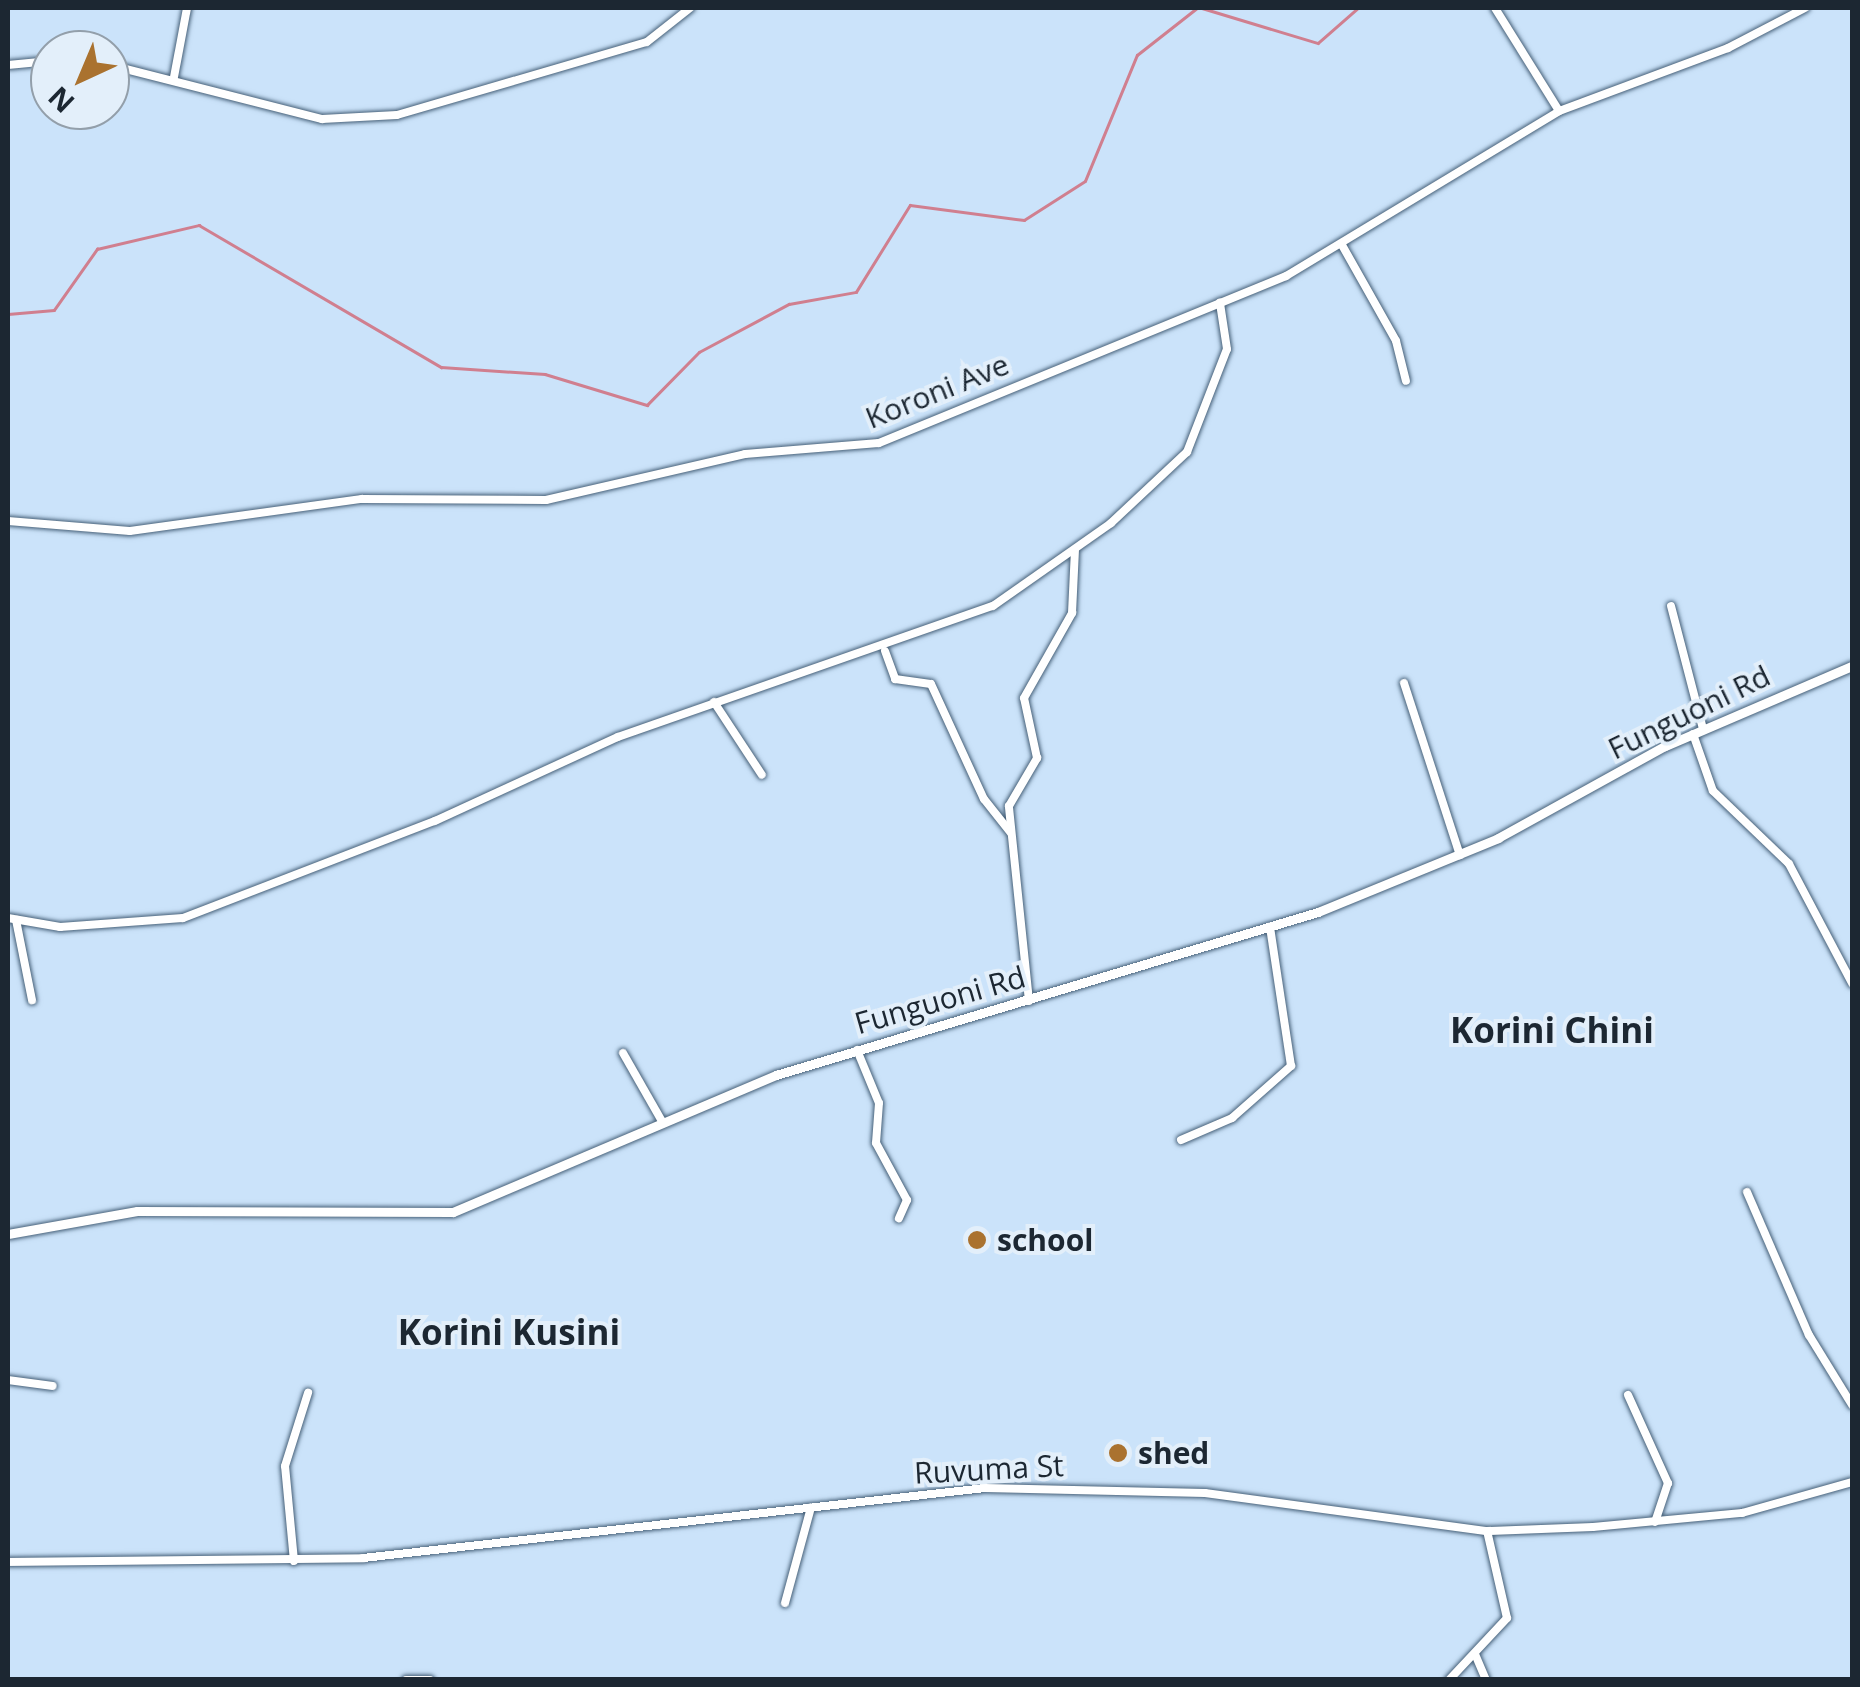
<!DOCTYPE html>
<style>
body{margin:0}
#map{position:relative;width:1860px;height:1687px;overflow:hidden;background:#cbe3fa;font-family:"Open Sans",sans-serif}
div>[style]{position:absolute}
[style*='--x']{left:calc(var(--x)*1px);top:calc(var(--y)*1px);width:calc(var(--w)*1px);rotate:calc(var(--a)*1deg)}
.stream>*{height:2.5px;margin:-1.25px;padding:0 1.25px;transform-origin:1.25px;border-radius:1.25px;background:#d07f8f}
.roads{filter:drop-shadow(0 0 2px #466078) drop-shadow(0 0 2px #466078)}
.minor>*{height:8px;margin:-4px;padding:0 4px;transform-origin:4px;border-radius:4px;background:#fff}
.tertiary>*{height:9px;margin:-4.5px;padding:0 4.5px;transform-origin:4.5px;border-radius:4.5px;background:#fff}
.dots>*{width:28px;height:28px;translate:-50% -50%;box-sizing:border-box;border:5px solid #e3effa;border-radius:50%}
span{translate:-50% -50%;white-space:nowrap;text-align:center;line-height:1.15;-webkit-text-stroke:8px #e3effa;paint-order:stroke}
.street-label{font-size:30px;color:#1c2732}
.poi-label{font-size:30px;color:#1c2732;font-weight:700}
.left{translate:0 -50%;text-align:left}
.quarter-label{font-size:35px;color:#1c2732;font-weight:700}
.frame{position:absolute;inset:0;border:10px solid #1c2732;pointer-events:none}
.north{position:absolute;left:30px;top:30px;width:100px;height:100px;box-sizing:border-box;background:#e3effa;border:2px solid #939faa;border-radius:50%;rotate:224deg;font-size:28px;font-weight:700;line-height:40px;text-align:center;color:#1c2732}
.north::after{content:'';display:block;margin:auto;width:35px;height:45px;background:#aa722f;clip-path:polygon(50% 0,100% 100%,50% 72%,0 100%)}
</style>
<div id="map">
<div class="stream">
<i style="--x:1202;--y:8;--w:121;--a:16.8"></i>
<i style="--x:1318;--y:43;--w:53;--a:-41.2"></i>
<i style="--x:8;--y:314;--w:46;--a:-5"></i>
<i style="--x:54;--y:310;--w:75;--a:-54.8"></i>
<i style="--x:97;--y:249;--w:105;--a:-13.2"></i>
<i style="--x:199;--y:225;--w:281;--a:30.4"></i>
<i style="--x:441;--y:367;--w:104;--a:3.9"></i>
<i style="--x:545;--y:374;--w:107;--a:16.9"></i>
<i style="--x:647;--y:405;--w:74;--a:-45.5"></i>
<i style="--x:699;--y:352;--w:102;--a:-28.1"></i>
<i style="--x:789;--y:304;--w:68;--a:-10.2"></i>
<i style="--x:856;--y:292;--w:102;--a:-58.2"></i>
<i style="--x:910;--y:205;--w:115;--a:7.5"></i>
<i style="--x:1024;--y:220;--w:72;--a:-32.6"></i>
<i style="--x:1085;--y:181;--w:136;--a:-67.6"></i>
<i style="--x:1137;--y:55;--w:76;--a:-38.1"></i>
</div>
<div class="roads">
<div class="minor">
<i style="--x:1495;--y:8;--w:121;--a:58.1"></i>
<i style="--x:8;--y:65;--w:42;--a:-5.4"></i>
<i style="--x:110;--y:65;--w:219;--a:14.3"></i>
<i style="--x:322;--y:119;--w:75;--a:-3.1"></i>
<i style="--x:397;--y:115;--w:260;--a:-16.3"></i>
<i style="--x:647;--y:42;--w:55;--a:-38.3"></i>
<i style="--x:174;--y:77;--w:70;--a:-79.3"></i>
<i style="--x:1342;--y:245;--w:110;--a:60.6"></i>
<i style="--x:1396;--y:341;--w:41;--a:76"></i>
<i style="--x:8;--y:521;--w:122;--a:4.7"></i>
<i style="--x:130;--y:531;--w:234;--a:-7.9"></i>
<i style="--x:362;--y:499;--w:184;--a:0.3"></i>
<i style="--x:546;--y:500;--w:204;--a:-13"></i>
<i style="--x:745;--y:454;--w:134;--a:-4.7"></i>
<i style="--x:879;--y:443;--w:440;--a:-22.3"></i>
<i style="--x:1286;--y:276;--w:319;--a:-31.1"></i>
<i style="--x:1559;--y:111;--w:180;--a:-20.4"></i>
<i style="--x:1728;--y:48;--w:87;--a:-27.5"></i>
<i style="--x:1671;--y:606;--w:127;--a:75.4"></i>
<i style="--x:885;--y:651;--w:30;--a:70"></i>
<i style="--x:895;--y:679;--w:36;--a:8"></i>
<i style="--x:931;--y:684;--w:127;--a:65.3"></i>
<i style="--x:984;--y:799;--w:43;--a:51.5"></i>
<i style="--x:1404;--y:683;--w:181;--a:72"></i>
<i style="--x:714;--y:702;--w:87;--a:56.7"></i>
<i style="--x:1693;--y:734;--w:60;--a:70.7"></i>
<i style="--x:1713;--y:791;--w:105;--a:43.8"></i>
<i style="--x:1789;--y:864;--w:135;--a:62.1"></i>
<i style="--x:8;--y:918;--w:53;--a:9.8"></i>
<i style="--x:60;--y:927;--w:123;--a:-4.2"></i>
<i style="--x:183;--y:918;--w:270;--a:-21.1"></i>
<i style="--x:435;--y:821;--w:201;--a:-24.7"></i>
<i style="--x:618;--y:737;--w:397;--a:-19.3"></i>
<i style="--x:993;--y:606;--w:144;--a:-35.1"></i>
<i style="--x:1111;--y:523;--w:104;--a:-43.1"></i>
<i style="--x:1187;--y:452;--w:110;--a:-68.8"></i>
<i style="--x:1227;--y:349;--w:47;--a:-98.7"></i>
<i style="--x:16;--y:920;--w:82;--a:78.7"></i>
<i style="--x:1029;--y:1001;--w:196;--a:-95.9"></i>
<i style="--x:1009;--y:806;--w:56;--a:-59.7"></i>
<i style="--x:1037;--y:758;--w:61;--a:-102.2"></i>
<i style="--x:1024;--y:698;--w:98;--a:-60.5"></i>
<i style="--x:1072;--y:613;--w:63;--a:-87.3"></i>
<i style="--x:857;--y:1050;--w:57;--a:67.5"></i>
<i style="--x:879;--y:1103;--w:40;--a:94.3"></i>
<i style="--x:876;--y:1143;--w:65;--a:61.5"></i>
<i style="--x:907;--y:1200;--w:20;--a:114"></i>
<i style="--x:623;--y:1053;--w:81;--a:60.3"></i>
<i style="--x:1181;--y:1140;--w:56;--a:-23.3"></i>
<i style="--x:1232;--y:1118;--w:79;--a:-41.4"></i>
<i style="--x:1291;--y:1066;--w:141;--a:-98.6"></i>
<i style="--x:1747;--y:1192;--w:156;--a:66.6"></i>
<i style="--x:1809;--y:1335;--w:82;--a:58.4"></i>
<i style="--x:8;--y:1380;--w:45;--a:7.6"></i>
<i style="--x:1628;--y:1395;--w:97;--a:65.6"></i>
<i style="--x:1668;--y:1483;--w:41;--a:108.4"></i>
<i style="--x:294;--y:1561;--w:95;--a:-95.4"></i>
<i style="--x:285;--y:1466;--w:77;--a:-72.5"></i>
<i style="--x:8;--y:1562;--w:355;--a:-0.6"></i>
<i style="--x:363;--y:1558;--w:626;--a:-6.42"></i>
<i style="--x:985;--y:1488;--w:220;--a:1.3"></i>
<i style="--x:1205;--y:1493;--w:285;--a:7.7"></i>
<i style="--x:1487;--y:1531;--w:106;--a:-2.2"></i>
<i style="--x:1593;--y:1527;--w:150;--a:-5.4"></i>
<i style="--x:1742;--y:1513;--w:114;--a:-15.7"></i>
<i style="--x:785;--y:1603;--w:99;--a:-74.8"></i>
<i style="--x:1475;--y:1654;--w:28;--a:67"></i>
<i style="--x:406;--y:1680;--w:24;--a:0"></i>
<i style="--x:1449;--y:1680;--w:85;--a:-46.9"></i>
<i style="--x:1507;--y:1618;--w:89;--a:-102.9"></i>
</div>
<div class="tertiary">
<i style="--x:8;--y:1234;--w:131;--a:-10.1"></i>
<i style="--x:137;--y:1211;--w:316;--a:0.2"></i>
<i style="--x:453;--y:1212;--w:351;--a:-23"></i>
<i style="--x:776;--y:1075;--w:566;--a:-16.74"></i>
<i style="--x:1318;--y:912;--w:195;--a:-22.3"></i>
<i style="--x:1498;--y:838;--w:191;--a:-28.9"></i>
<i style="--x:1665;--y:746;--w:203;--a:-23.2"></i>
</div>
</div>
<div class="dots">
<i style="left:977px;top:1240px;background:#aa722f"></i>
<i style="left:1118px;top:1453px;background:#aa722f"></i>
</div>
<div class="street-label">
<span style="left:937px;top:391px;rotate:-22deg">Koroni Ave</span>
<span style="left:1689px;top:712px;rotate:-26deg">Funguoni Rd</span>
<span style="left:940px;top:1000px;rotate:-16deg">Funguoni Rd</span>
<span style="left:989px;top:1469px;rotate:-3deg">Ruvuma St</span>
</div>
<div class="poi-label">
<span class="left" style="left:997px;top:1240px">school</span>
<span class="left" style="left:1138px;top:1453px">shed</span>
</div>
<div class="quarter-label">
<span style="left:1552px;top:1030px">Korini Chini</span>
<span style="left:509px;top:1332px">Korini Kusini</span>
</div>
<div class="frame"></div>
<div class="north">N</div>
</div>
